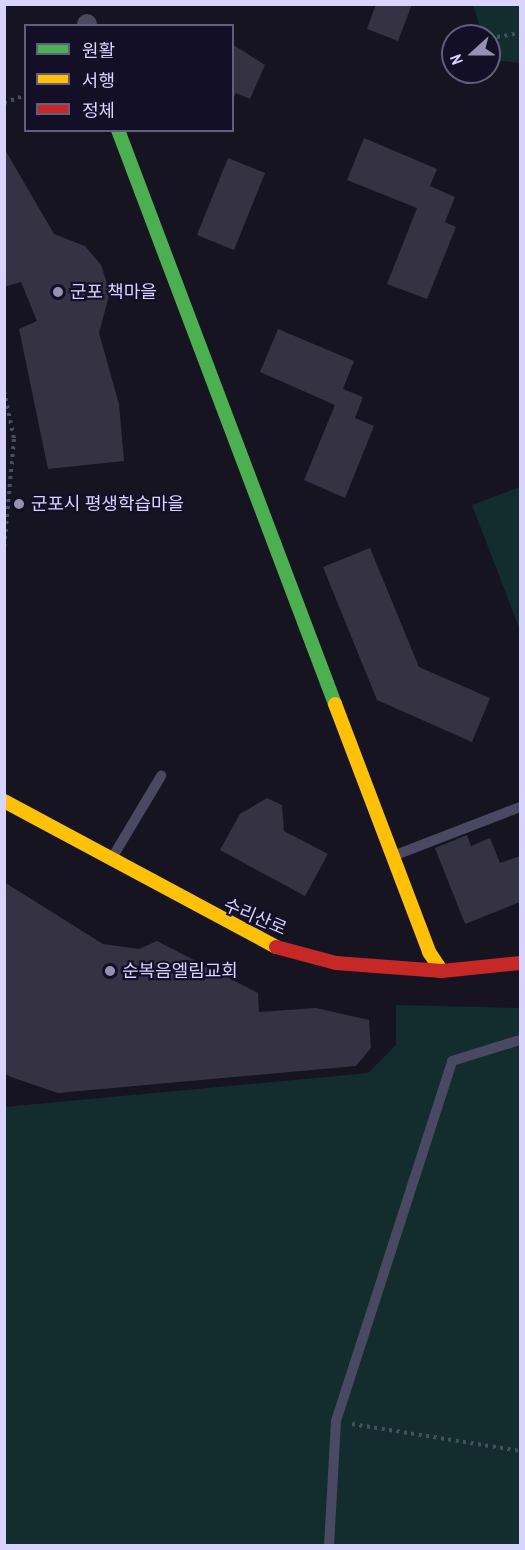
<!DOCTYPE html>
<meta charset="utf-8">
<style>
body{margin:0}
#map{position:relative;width:525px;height:1550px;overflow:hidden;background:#161421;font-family:"Archivo Narrow","Noto Sans KR",sans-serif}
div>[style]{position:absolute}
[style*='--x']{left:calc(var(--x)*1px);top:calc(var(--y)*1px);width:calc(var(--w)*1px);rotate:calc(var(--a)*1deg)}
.green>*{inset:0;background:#132c2d}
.building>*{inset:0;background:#343243;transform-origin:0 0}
.path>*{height:4px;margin-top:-2px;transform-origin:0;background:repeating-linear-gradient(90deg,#44505f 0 3px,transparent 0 7.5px)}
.lane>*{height:10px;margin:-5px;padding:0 5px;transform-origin:5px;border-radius:5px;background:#4a4962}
.street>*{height:20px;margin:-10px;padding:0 10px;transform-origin:10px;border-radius:10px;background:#4a4962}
.fast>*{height:14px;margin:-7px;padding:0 7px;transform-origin:7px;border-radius:7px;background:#4caf50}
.slow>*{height:14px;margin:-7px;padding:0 7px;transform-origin:7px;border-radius:7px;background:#ffc107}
.jam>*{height:14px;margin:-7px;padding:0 7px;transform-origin:7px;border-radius:7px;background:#c62828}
.dots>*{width:16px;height:16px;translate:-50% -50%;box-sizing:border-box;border:3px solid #130f26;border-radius:50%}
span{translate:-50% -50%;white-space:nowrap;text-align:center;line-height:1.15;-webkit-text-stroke:4.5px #130f26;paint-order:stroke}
.poi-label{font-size:18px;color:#d9d4ff}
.left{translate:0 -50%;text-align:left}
.street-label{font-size:18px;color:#d9d4ff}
.frame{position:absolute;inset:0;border:6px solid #d9d4ff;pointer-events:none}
.legend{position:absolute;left:24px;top:24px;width:210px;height:108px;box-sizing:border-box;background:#130f26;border:2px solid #625e7d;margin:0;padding:8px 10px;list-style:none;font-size:18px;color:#d9d4ff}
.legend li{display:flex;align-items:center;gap:12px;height:30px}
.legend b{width:30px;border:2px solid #625e7d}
.north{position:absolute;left:441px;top:24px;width:60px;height:60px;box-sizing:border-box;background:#130f26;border:2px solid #625e7d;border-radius:50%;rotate:249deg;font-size:16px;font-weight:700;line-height:24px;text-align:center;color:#d9d4ff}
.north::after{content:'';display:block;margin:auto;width:21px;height:27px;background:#9591b1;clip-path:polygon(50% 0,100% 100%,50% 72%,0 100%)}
</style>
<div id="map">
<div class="green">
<i style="clip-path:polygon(473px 5px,520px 5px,520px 63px,491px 60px,489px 36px,483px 36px)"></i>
<i style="clip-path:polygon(520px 487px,520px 630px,472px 505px)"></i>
<i style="clip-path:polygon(396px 1005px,520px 1008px,520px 1545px,5px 1545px,4px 1107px,368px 1073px,396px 1045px)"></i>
</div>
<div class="building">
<i style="clip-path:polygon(376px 4px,412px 4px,398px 41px,367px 29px)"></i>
<i style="clip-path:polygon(232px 44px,265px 65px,250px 99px,236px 93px,232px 102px)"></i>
<i style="clip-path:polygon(364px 138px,437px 169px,430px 186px,455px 197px,445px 222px,456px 227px,427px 299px,387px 284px,417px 208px,347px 180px)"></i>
<i style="clip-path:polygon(4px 148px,54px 234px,85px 246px,101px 265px,110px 292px,99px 333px,119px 404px,124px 461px,48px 469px,19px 329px,37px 321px,21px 282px,4px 287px)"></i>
<i style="left:228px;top:158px;width:40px;height:83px;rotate:22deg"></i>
<i style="clip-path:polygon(278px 329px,354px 361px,343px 389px,363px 397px,355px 418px,374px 426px,345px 498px,304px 480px,335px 405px,260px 372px)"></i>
<i style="clip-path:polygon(370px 548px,419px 667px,490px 698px,472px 742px,377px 700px,323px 567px)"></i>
<i style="clip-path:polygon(267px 798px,282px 805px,284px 831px,328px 854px,305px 896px,220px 850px,240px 814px)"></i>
<i style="clip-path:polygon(467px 835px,471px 846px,490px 838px,500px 863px,520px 856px,520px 902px,465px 924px,435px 848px)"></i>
<i style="clip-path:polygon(4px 882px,103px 944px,139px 949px,157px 941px,258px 993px,259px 1012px,316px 1008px,369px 1020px,371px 1048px,356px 1066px,58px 1093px,11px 1077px,4px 1073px)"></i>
</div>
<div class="path">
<i style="--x:497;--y:37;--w:23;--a:-10"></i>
<i style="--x:4;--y:103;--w:23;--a:-20"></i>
<i style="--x:4;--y:391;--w:49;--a:78.2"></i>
<i style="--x:14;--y:439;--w:109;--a:95.2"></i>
<i style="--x:352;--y:1424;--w:170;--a:9.1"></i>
</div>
<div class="lane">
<i style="--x:393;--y:856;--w:136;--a:-21.1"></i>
<i style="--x:112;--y:858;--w:96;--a:-59.1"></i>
<i style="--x:329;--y:1546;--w:125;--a:-86.8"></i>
<i style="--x:336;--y:1421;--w:378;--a:-72.1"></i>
<i style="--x:452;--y:1061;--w:71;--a:-17.2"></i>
</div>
<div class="street">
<i style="--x:87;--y:26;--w:2;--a:-90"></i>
</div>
<div class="fast">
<i style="--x:118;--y:130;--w:614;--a:69.29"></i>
</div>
<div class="slow">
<i style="--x:335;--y:704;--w:265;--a:69.2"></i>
<i style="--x:429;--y:952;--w:23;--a:56"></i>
<i style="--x:4;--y:801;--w:309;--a:28.2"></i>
</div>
<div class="jam">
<i style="--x:276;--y:947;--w:62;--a:14.9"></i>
<i style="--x:336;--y:963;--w:106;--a:4.3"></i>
<i style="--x:442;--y:971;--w:78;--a:-5.9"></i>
</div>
<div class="dots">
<i style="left:58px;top:292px;background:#9591b1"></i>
<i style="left:19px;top:504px;background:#9591b1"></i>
<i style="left:110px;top:971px;background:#9591b1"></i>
</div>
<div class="poi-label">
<span class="left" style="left:70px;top:292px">군포 책마을</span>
<span class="left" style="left:31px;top:504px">군포시 평생학습마을</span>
<span class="left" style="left:122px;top:971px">순복음엘림교회</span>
</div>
<div class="street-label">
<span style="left:255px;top:917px;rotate:23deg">수리산로</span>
</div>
<div class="frame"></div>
<ul class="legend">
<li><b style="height:8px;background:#4caf50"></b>원활</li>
<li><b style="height:8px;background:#ffc107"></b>서행</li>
<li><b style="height:8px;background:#c62828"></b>정체</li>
</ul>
<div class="north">N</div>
</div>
